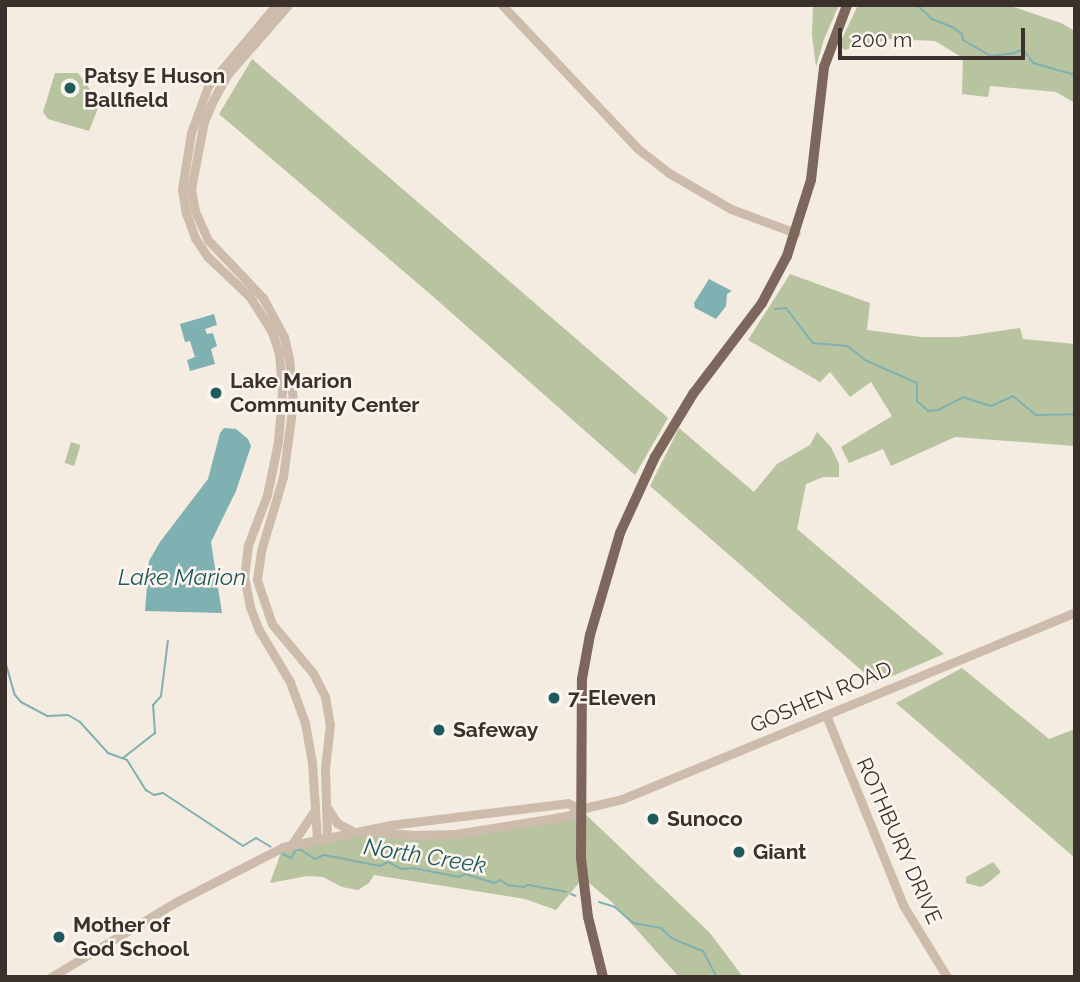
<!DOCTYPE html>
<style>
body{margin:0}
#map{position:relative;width:1080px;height:982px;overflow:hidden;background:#f4ebe1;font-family:Raleway,sans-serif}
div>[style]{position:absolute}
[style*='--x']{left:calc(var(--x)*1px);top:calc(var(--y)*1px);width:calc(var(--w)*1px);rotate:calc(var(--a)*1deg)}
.green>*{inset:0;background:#b8c4a0;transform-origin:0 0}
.water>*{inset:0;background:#7fb0b2}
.stream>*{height:2px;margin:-1px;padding:0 1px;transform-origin:1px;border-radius:1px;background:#7fb0b2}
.minor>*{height:9px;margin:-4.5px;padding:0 4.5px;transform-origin:4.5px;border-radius:4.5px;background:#cdbbac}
.major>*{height:10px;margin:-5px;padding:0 5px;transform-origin:5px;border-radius:5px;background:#7d675c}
.dots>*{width:19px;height:19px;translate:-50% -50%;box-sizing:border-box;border:4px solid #fbf5ee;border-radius:50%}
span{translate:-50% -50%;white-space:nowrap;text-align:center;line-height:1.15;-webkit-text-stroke:5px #fbf5ee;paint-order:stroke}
.poi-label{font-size:21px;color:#3b302b;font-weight:700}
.left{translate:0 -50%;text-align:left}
.street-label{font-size:21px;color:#3b302b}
.water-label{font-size:23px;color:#1f5a5e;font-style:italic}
.frame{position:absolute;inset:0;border:7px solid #3b302b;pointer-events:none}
.scale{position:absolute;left:838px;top:28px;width:187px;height:32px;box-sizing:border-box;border:4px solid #3b302b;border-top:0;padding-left:9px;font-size:21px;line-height:24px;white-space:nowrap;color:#3b302b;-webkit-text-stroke:5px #fbf5ee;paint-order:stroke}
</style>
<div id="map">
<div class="green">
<i style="clip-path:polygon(813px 5px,839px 5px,824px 39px,816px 67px,812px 35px)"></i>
<i style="clip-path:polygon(858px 5px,1008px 5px,1061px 23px,1075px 31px,1075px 103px,1056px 92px,990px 86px,988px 97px,962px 94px,963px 58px,935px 41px,891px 39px,844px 50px,840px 43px)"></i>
<i style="clip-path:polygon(252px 59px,668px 418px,635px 475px,429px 293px,219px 114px)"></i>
<i style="clip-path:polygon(55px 73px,78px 73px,100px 103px,89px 131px,48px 119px,43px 112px)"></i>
<i style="clip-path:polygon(790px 274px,870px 303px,867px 330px,921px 337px,958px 337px,1020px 328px,1023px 339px,1075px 344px,1075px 446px,955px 437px,891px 466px,883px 449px,849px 463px,841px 447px,892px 416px,871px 382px,850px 397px,830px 372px,820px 382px,748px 340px)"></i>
<i style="clip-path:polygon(679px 428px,754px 492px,777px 464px,810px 445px,817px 432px,831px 447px,839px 464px,839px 477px,823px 477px,806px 484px,797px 529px,944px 654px,876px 683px,650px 486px)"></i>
<i style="left:71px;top:442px;width:10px;height:22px;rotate:17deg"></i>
<i style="clip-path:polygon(962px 668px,1049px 739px,1075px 729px,1075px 858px,896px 703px)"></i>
<i style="clip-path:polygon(580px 809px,710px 933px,743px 977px,679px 977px,613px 903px,583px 878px,556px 910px,525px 899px,374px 875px,369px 883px,358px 890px,342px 887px,323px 877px,307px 876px,270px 883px,283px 847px,354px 832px,455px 834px)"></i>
<i style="clip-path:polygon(993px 862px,1001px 872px,989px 882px,981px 887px,966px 883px,966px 877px)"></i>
</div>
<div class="water">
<i style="clip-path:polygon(709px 279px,732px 291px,727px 294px,726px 306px,716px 319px,695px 308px,694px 303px)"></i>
<i style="clip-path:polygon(214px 314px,217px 325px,205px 329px,207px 334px,213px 333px,217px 346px,211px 349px,215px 364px,190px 371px,187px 360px,195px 357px,190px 341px,185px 342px,180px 324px)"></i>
<i style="clip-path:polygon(224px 428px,236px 429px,248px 439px,251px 446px,236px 491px,211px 542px,222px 613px,145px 611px,149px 561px,160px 542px,208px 479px,220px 433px)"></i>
</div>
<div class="stream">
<i style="--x:917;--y:5;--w:21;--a:43"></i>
<i style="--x:932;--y:19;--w:22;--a:22"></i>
<i style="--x:952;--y:27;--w:12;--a:35"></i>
<i style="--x:962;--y:34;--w:6;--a:81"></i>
<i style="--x:963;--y:40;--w:32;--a:30"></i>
<i style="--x:991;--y:56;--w:23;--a:-7"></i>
<i style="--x:1014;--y:53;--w:10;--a:-24"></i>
<i style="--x:1023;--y:49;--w:17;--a:54"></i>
<i style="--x:1033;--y:63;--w:44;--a:15.9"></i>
<i style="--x:775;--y:309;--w:11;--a:-5"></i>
<i style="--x:786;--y:308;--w:44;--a:52.4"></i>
<i style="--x:813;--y:343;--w:34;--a:5"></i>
<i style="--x:847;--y:346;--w:25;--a:37"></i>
<i style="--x:867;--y:361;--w:55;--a:23.7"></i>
<i style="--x:917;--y:383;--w:18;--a:90"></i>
<i style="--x:917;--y:401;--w:15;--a:42"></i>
<i style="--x:928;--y:411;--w:10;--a:-6"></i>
<i style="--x:938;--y:410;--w:28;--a:-27"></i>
<i style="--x:963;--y:397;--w:29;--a:18"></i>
<i style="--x:991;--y:406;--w:24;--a:-24"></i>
<i style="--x:1013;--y:396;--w:30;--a:40"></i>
<i style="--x:1036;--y:415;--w:39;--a:-1"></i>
<i style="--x:5;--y:661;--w:35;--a:74"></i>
<i style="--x:15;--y:695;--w:9;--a:49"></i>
<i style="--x:21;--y:702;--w:30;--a:28"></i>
<i style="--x:47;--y:716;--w:21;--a:-3"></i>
<i style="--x:68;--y:715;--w:14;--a:30"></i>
<i style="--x:80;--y:722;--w:42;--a:47.9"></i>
<i style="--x:108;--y:753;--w:20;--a:20"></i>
<i style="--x:127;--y:760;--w:36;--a:58"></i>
<i style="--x:146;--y:790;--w:9;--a:32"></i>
<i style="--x:154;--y:795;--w:9;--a:-13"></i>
<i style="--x:163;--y:793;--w:96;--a:33.5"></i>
<i style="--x:243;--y:846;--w:15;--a:-32"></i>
<i style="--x:256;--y:838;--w:17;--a:31"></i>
<i style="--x:123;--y:758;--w:41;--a:-38"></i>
<i style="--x:155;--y:733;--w:28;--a:-94"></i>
<i style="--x:153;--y:705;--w:12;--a:-48"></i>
<i style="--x:161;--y:696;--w:56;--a:-82.9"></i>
<i style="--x:283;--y:854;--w:9;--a:27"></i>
<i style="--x:291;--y:858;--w:9;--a:-58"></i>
<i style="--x:296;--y:850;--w:5;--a:0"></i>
<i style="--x:301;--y:850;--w:17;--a:33"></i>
<i style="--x:315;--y:859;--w:10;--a:-24"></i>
<i style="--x:324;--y:855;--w:57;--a:11.1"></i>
<i style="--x:380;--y:866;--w:9;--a:-27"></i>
<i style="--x:388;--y:862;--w:16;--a:27"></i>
<i style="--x:402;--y:869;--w:11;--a:-5"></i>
<i style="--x:413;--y:868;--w:47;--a:11.1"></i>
<i style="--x:459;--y:877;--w:7;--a:-27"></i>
<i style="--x:465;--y:874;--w:30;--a:17"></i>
<i style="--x:494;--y:883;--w:7;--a:-27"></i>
<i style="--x:500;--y:880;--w:9;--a:32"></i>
<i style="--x:508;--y:885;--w:16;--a:7"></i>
<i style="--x:524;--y:887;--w:4;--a:-27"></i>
<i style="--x:528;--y:885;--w:39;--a:10"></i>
<i style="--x:571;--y:894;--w:5;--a:22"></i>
<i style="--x:599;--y:902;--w:17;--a:17"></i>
<i style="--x:615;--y:907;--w:24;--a:42"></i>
<i style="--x:633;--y:923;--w:28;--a:10"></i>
<i style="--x:661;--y:928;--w:16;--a:43"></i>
<i style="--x:673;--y:939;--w:32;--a:22"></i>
<i style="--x:703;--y:951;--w:30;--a:62"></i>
</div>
<div class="minor">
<i style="--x:276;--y:5;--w:106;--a:130"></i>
<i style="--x:208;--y:86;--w:50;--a:109.9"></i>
<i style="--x:191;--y:133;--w:57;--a:99.1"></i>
<i style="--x:182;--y:189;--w:24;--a:81"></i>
<i style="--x:186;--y:213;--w:27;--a:70"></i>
<i style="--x:195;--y:238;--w:23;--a:56"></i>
<i style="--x:208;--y:257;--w:58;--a:43.6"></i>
<i style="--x:250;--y:297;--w:41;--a:57.8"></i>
<i style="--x:272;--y:332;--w:23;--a:72"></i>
<i style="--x:279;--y:354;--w:38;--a:85"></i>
<i style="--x:282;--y:392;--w:50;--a:94.6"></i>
<i style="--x:278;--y:442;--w:54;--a:101.7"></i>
<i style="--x:267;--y:495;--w:53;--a:110.8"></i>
<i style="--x:248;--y:545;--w:31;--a:97"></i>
<i style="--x:244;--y:576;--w:32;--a:79"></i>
<i style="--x:250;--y:607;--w:25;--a:69"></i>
<i style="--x:259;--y:630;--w:61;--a:59.2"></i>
<i style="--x:290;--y:682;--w:44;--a:69.9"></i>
<i style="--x:305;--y:723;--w:40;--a:80"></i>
<i style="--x:312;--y:762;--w:77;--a:86.3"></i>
<i style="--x:288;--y:5;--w:93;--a:131.1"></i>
<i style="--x:227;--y:75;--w:26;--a:119"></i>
<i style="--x:214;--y:98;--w:25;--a:113"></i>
<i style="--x:204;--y:121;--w:69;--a:100.8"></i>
<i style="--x:191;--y:189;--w:22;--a:80"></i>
<i style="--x:195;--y:211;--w:32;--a:66"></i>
<i style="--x:208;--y:240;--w:80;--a:46.5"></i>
<i style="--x:263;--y:298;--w:44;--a:61.7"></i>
<i style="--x:284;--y:337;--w:22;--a:77"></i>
<i style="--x:289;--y:358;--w:45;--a:84.9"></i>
<i style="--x:293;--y:403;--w:75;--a:97.7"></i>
<i style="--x:283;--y:477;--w:77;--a:106.6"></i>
<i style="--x:261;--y:551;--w:29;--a:98"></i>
<i style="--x:257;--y:580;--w:46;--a:71.2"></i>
<i style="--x:272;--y:624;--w:64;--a:50.1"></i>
<i style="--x:313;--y:673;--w:27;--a:63"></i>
<i style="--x:325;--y:697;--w:27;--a:80"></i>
<i style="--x:330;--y:724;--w:44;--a:96.5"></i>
<i style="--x:325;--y:768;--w:70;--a:88.4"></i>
<i style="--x:502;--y:5;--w:197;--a:46.6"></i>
<i style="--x:637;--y:148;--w:41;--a:38"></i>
<i style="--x:669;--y:173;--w:72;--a:30.1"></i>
<i style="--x:731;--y:209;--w:69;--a:20.3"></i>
<i style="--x:826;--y:715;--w:205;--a:67.9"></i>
<i style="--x:903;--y:905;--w:84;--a:58.6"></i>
<i style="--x:328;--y:809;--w:17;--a:57"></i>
<i style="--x:337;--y:823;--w:18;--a:27"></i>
<i style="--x:363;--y:831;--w:51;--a:4.5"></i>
<i style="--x:414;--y:835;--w:41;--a:-1.4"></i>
<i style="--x:455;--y:834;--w:114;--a:-9.1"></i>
<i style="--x:568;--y:816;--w:14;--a:-30"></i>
<i style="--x:580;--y:809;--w:43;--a:-13.4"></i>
<i style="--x:622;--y:799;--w:490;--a:-22.4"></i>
<i style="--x:292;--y:844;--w:37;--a:-56"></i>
<i style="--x:51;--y:977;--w:146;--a:-31"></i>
<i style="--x:176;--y:902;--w:120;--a:-27.2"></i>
<i style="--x:283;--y:847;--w:109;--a:-11.6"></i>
<i style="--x:390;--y:825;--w:179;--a:-7"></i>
<i style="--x:568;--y:803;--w:13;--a:27"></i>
</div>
<div class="major">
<i style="--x:603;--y:977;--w:62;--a:-104"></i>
<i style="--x:588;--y:917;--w:59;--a:-96.8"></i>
<i style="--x:581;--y:858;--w:179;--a:-89.7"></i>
<i style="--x:582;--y:679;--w:45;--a:-79.7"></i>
<i style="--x:590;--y:635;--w:106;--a:-73.6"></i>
<i style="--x:620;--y:533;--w:84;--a:-65.3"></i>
<i style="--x:655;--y:457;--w:74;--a:-58.9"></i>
<i style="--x:693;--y:394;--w:114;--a:-52.8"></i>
<i style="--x:762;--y:303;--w:53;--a:-62"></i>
<i style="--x:787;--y:256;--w:80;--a:-72.5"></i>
<i style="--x:811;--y:180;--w:114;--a:-83.4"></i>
<i style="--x:824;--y:67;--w:66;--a:-69.6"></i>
</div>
<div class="dots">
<i style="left:70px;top:88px;background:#1f5a5e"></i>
<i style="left:216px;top:393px;background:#1f5a5e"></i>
<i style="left:554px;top:698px;background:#1f5a5e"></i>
<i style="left:439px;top:730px;background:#1f5a5e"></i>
<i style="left:653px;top:819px;background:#1f5a5e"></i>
<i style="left:739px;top:852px;background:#1f5a5e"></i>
<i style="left:59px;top:937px;background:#1f5a5e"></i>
</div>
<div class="poi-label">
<span class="left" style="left:84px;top:88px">Patsy E Huson<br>Ballfield</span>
<span class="left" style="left:230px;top:393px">Lake Marion<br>Community Center</span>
<span class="left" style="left:568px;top:698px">7-Eleven</span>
<span class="left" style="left:453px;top:730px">Safeway</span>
<span class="left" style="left:667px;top:819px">Sunoco</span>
<span class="left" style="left:753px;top:852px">Giant</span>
<span class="left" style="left:73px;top:937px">Mother of<br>God School</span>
</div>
<div class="street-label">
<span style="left:821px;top:697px;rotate:-23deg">GOSHEN ROAD</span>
<span style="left:899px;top:841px;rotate:66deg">ROTHBURY DRIVE</span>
</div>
<div class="water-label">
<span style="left:182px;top:577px">Lake Marion</span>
<span style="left:425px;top:856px;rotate:9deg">North Creek</span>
</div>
<div class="frame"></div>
<div class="scale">200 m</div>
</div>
